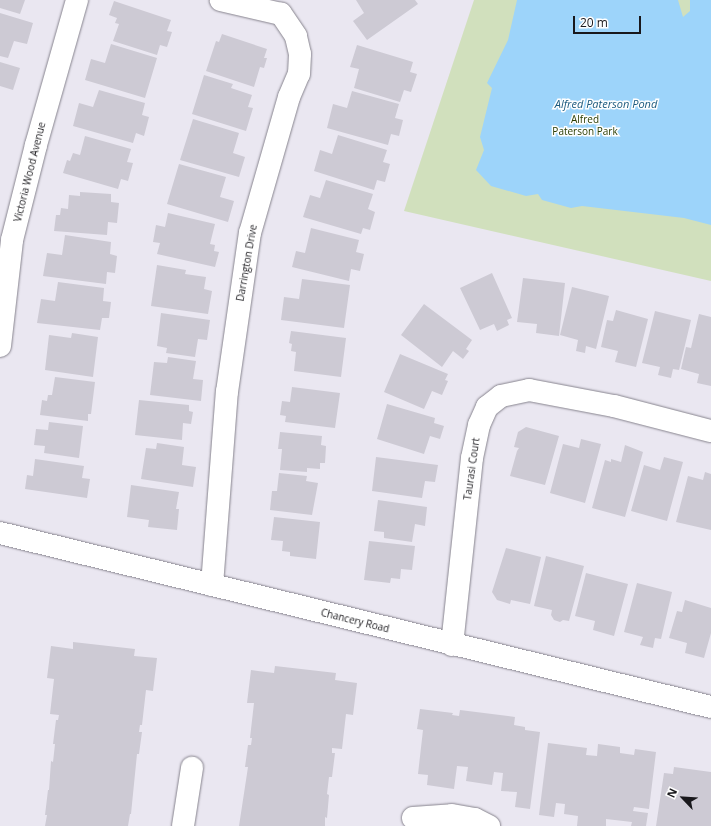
<!DOCTYPE html>
<style>
body{margin:0}
#map{position:relative;width:711px;height:826px;overflow:hidden;background:#eae7f1;font-family:"Open Sans",sans-serif}
div>[style]{position:absolute}
[style*='--x']{left:calc(var(--x)*1px);top:calc(var(--y)*1px);width:calc(var(--w)*1px);rotate:calc(var(--a)*1deg)}
.green>*{inset:0;background:#d1e0bd}
.water>*{inset:0;background:#9dd4fa}
.building>*{inset:0;background:#cdcad4}
.roads{filter:drop-shadow(0 0 1px #87848e) drop-shadow(0 0 1px #87848e)}
.street>*{height:22px;margin:-11px;padding:0 11px;transform-origin:11px;border-radius:11px;background:#fff}
.secondary>*{height:22px;margin:-11px;padding:0 11px;transform-origin:11px;border-radius:11px;background:#fff}
span{translate:-50% -50%;white-space:nowrap;text-align:center;line-height:1.15;-webkit-text-stroke:3px #fff;paint-order:stroke}
.park-label{font-size:10px;color:#293c00}
.street-label{font-size:10px;color:#19181c}
.water-label{font-size:11px;color:#1b5a7e;font-style:italic}
.north{position:absolute;left:663px;top:778px;width:40px;height:40px;-webkit-text-stroke:3px #fff;paint-order:stroke;rotate:295deg;font-size:11px;font-weight:700;line-height:16px;text-align:center;color:#19181c}
.north::after{content:'';display:block;margin:auto;width:14px;height:18px;background:#19181c;clip-path:polygon(50% 0,100% 100%,50% 72%,0 100%)}
.scale{position:absolute;left:573px;top:16px;width:68px;height:18px;box-sizing:border-box;border:2px solid #19181c;border-top:0;padding-left:5px;font-size:12px;line-height:14px;white-space:nowrap;color:#19181c;-webkit-text-stroke:3px #fff;paint-order:stroke}
</style>
<div id="map">
<div class="green">
<i style="clip-path:polygon(474px 0,711px 0,711px 281px,404px 211px)"></i>
</div>
<div class="water">
<i style="clip-path:polygon(517px 0,678px 0,683px 17px,690px 11px,690px 0,711px 0,711px 225px,684px 218px,582px 206px,571px 208px,542px 200px,538px 194px,526px 196px,491px 186px,476px 170px,484px 150px,480px 137px,492px 88px,487px 83px,508px 40px)"></i>
</div>
<div class="building">
<i style="clip-path:polygon(0 0,25px 0,20px 14px,0 8px)"></i>
<i style="clip-path:polygon(356px 0,415px 0,418px 4px,367px 40px,353px 21px,364px 13px)"></i>
<i style="clip-path:polygon(114px 1px,171px 20px,167px 31px,172px 32px,167px 47px,160px 45px,157px 55px,113px 41px,119px 24px,115px 23px,117px 18px,109px 15px)"></i>
<i style="clip-path:polygon(0 13px,33px 23px,27px 44px,14px 41px,8px 58px,0 56px)"></i>
<i style="clip-path:polygon(222px 34px,267px 49px,264px 58px,267px 58px,264px 68px,260px 67px,254px 87px,206px 71px,216px 41px,219px 42px)"></i>
<i style="clip-path:polygon(111px 44px,157px 58px,145px 98px,85px 80px,91px 59px,105px 63px)"></i>
<i style="clip-path:polygon(357px 45px,413px 62px,410px 72px,417px 74px,411px 92px,404px 90px,400px 102px,354px 88px,359px 69px,350px 67px)"></i>
<i style="clip-path:polygon(0 62px,20px 68px,13px 90px,0 86px)"></i>
<i style="clip-path:polygon(204px 75px,233px 84px,231px 88px,252px 95px,248px 107px,253px 108px,246px 131px,192px 114px)"></i>
<i style="clip-path:polygon(99px 90px,145px 103px,142px 115px,149px 117px,144px 136px,136px 133px,133px 143px,73px 126px,79px 103px,93px 107px)"></i>
<i style="clip-path:polygon(352px 91px,399px 104px,395px 118px,403px 120px,399px 136px,391px 134px,388px 145px,327px 128px,333px 104px,347px 108px)"></i>
<i style="clip-path:polygon(193px 119px,239px 133px,233px 153px,245px 157px,239px 177px,180px 160px)"></i>
<i style="clip-path:polygon(338px 135px,387px 150px,383px 162px,390px 164px,385px 182px,377px 180px,374px 190px,314px 171px,320px 150px,332px 154px)"></i>
<i style="clip-path:polygon(85px 136px,131px 149px,127px 162px,133px 163px,128px 181px,121px 179px,118px 189px,63px 173px,67px 160px,70px 161px,73px 153px,80px 155px)"></i>
<i style="clip-path:polygon(179px 164px,226px 177px,220px 197px,234px 201px,228px 222px,167px 204px)"></i>
<i style="clip-path:polygon(326px 180px,373px 194px,368px 209px,375px 212px,370px 230px,363px 228px,361px 234px,303px 217px,310px 195px,320px 198px)"></i>
<i style="clip-path:polygon(80px 192px,111px 194px,111px 202px,119px 203px,117px 223px,108px 222px,107px 235px,54px 231px,56px 215px,60px 215px,61px 208px,68px 209px,69px 195px,80px 196px)"></i>
<i style="clip-path:polygon(168px 213px,215px 224px,210px 244px,215px 245px,214px 251px,219px 252px,215px 267px,157px 254px,160px 243px,153px 242px,156px 225px,165px 227px)"></i>
<i style="clip-path:polygon(311px 228px,359px 240px,356px 252px,364px 254px,360px 271px,351px 269px,349px 281px,292px 267px,296px 251px,305px 253px)"></i>
<i style="clip-path:polygon(65px 235px,111px 242px,110px 254px,117px 256px,115px 273px,107px 272px,106px 284px,43px 276px,47px 253px,62px 255px)"></i>
<i style="clip-path:polygon(157px 265px,186px 270px,185px 274px,206px 277px,204px 289px,212px 291px,208px 314px,151px 306px)"></i>
<i style="clip-path:polygon(492px 273px,512px 318px,507px 320px,509px 325px,497px 331px,494px 324px,480px 330px,460px 288px)"></i>
<i style="clip-path:polygon(523px 278px,565px 283px,559px 336px,536px 333px,537px 324px,517px 322px)"></i>
<i style="clip-path:polygon(302px 279px,350px 285px,344px 328px,281px 320px,284px 297px,299px 299px)"></i>
<i style="clip-path:polygon(58px 282px,104px 288px,103px 301px,111px 302px,109px 318px,102px 318px,100px 330px,37px 323px,41px 299px,55px 301px)"></i>
<i style="clip-path:polygon(572px 287px,609px 296px,596px 349px,586px 346px,585px 353px,576px 351px,578px 340px,560px 335px)"></i>
<i style="clip-path:polygon(424px 304px,472px 340px,466px 349px,469px 351px,463px 359px,453px 351px,442px 367px,401px 335px)"></i>
<i style="clip-path:polygon(616px 310px,648px 319px,636px 367px,615px 362px,618px 351px,601px 347px,607px 320px,613px 321px)"></i>
<i style="clip-path:polygon(655px 311px,691px 320px,679px 370px,673px 369px,671px 378px,658px 375px,660px 367px,642px 363px)"></i>
<i style="clip-path:polygon(161px 313px,210px 320px,207px 340px,198px 339px,195px 357px,166px 353px,167px 348px,157px 346px)"></i>
<i style="clip-path:polygon(699px 314px,711px 317px,711px 386px,697px 383px,699px 374px,681px 369px,686px 347px,691px 348px)"></i>
<i style="clip-path:polygon(291px 331px,346px 338px,341px 377px,294px 371px,296px 352px,291px 351px,292px 344px,289px 343px)"></i>
<i style="clip-path:polygon(72px 333px,98px 337px,93px 377px,45px 370px,49px 335px,71px 338px)"></i>
<i style="clip-path:polygon(400px 354px,448px 374px,445px 380px,448px 381px,442px 395px,432px 391px,424px 409px,384px 392px)"></i>
<i style="clip-path:polygon(168px 357px,196px 361px,193px 379px,203px 380px,201px 401px,150px 395px,154px 362px,167px 363px)"></i>
<i style="clip-path:polygon(55px 377px,95px 382px,91px 414px,88px 414px,88px 421px,40px 415px,42px 400px,47px 401px,48px 395px,52px 395px)"></i>
<i style="clip-path:polygon(292px 387px,340px 393px,335px 428px,285px 422px,286px 416px,280px 415px,282px 401px,290px 402px)"></i>
<i style="clip-path:polygon(139px 400px,189px 405px,189px 411px,193px 412px,191px 424px,183px 423px,182px 440px,135px 435px)"></i>
<i style="clip-path:polygon(387px 404px,435px 418px,434px 423px,444px 426px,440px 439px,430px 436px,424px 454px,377px 439px)"></i>
<i style="clip-path:polygon(49px 422px,83px 426px,79px 458px,44px 453px,45px 446px,34px 445px,36px 429px,48px 430px)"></i>
<i style="clip-path:polygon(526px 427px,559px 436px,545px 485px,510px 476px,517px 451px,519px 448px,514px 447px,518px 432px)"></i>
<i style="clip-path:polygon(280px 432px,322px 436px,321px 445px,326px 446px,325px 463px,320px 463px,320px 469px,307px 468px,307px 472px,280px 470px,282px 449px,278px 449px)"></i>
<i style="clip-path:polygon(581px 439px,601px 444px,585px 503px,550px 493px,563px 444px,579px 448px)"></i>
<i style="clip-path:polygon(157px 443px,184px 447px,182px 465px,196px 467px,193px 487px,141px 479px,146px 448px,156px 449px)"></i>
<i style="clip-path:polygon(625px 445px,643px 452px,625px 517px,592px 508px,605px 460px,611px 462px,611px 459px,621px 462px)"></i>
<i style="clip-path:polygon(376px 457px,438px 465px,435px 482px,425px 481px,422px 498px,372px 491px)"></i>
<i style="clip-path:polygon(664px 457px,683px 462px,667px 521px,631px 511px,644px 465px,660px 470px)"></i>
<i style="clip-path:polygon(35px 459px,84px 466px,82px 478px,90px 479px,87px 498px,25px 489px,27px 475px,33px 476px)"></i>
<i style="clip-path:polygon(705px 472px,711px 474px,711px 530px,676px 522px,688px 476px,703px 480px)"></i>
<i style="clip-path:polygon(279px 473px,307px 476px,306px 481px,318px 483px,312px 515px,270px 510px,272px 491px,277px 491px)"></i>
<i style="clip-path:polygon(131px 485px,179px 492px,176px 509px,179px 509px,177px 530px,148px 527px,149px 520px,127px 517px)"></i>
<i style="clip-path:polygon(378px 500px,427px 507px,425px 526px,415px 524px,412px 542px,384px 538px,384px 532px,374px 531px)"></i>
<i style="clip-path:polygon(274px 517px,320px 522px,316px 559px,290px 556px,290px 552px,282px 551px,283px 541px,271px 540px)"></i>
<i style="clip-path:polygon(369px 541px,415px 546px,412px 570px,401px 569px,400px 579px,391px 578px,390px 583px,364px 580px)"></i>
<i style="clip-path:polygon(506px 548px,541px 557px,530px 604px,511px 600px,510px 604px,497px 600px,492px 592px)"></i>
<i style="clip-path:polygon(546px 556px,584px 566px,569px 621px,563px 620px,560px 622px,554px 620px,551px 615px,552px 610px,534px 606px)"></i>
<i style="clip-path:polygon(586px 573px,628px 584px,614px 636px,593px 630px,595px 621px,575px 616px)"></i>
<i style="clip-path:polygon(637px 583px,672px 592px,661px 639px,655px 638px,653px 648px,640px 645px,643px 637px,624px 632px)"></i>
<i style="clip-path:polygon(685px 600px,711px 608px,711px 633px,704px 658px,685px 653px,687px 643px,669px 638px,677px 611px,682px 612px)"></i>
<i style="clip-path:polygon(73px 642px,135px 649px,134px 656px,157px 658px,153px 691px,146px 690px,142px 725px,140px 725px,139px 732px,142px 732px,139px 754px,137px 754px,131px 814px,130px 814px,128px 826px,45px 826px,47px 815px,45px 815px,48px 790px,49px 790px,51px 761px,53px 762px,55px 744px,53px 744px,56px 720px,58px 720px,59px 715px,50px 714px,54px 679px,47px 678px,51px 646px,73px 649px)"></i>
<i style="clip-path:polygon(275px 666px,336px 673px,335px 680px,357px 683px,353px 715px,346px 714px,342px 749px,332px 748px,332px 753px,335px 753px,332px 777px,329px 777px,327px 794px,329px 795px,327px 818px,325px 817px,325px 826px,239px 826px,248px 767px,245px 767px,248px 745px,251px 745px,252px 738px,250px 738px,254px 703px,247px 703px,251px 670px,274px 673px)"></i>
<i style="clip-path:polygon(420px 709px,453px 713px,452px 715px,459px 716px,460px 710px,515px 717px,514px 725px,525px 727px,525px 730px,540px 732px,530px 809px,515px 807px,517px 792px,501px 791px,503px 773px,494px 772px,492px 785px,466px 781px,468px 767px,457px 766px,454px 789px,427px 785px,428px 775px,418px 774px,423px 730px,417px 729px)"></i>
<i style="clip-path:polygon(548px 743px,587px 748px,586px 755px,597px 756px,598px 744px,620px 747px,620px 753px,634px 755px,635px 749px,656px 752px,649px 809px,634px 807px,633px 811px,648px 813px,646px 826px,631px 826px,632px 822px,606px 819px,606px 826px,577px 826px,578px 816px,564px 814px,565px 804px,556px 803px,554px 817px,539px 815px)"></i>
<i style="clip-path:polygon(674px 767px,711px 772px,711px 826px,656px 826px,664px 773px,673px 774px)"></i>
</div>
<div class="roads">
<div class="street">
<i style="--x:0;--y:346;--w:107;--a:-83.5"></i>
<i style="--x:12;--y:240;--w:98;--a:-75.8"></i>
<i style="--x:36;--y:145;--w:151;--a:-74.2"></i>
<i style="--x:212;--y:585;--w:194;--a:-85.6"></i>
<i style="--x:227;--y:392;--w:161;--a:-81.8"></i>
<i style="--x:250;--y:233;--w:141;--a:-74"></i>
<i style="--x:289;--y:97;--w:25;--a:-67"></i>
<i style="--x:299;--y:74;--w:20;--a:-87"></i>
<i style="--x:300;--y:54;--w:18;--a:-103"></i>
<i style="--x:296;--y:36;--w:27;--a:-124"></i>
<i style="--x:281;--y:14;--w:62;--a:-166.9"></i>
<i style="--x:452;--y:645;--w:188;--a:-83.9"></i>
<i style="--x:472;--y:458;--w:34;--a:-78"></i>
<i style="--x:479;--y:425;--w:20;--a:-66"></i>
<i style="--x:487;--y:407;--w:18;--a:-38"></i>
<i style="--x:501;--y:396;--w:29;--a:-12"></i>
<i style="--x:529;--y:390;--w:86;--a:10.7"></i>
<i style="--x:614;--y:406;--w:100;--a:14.5"></i>
<i style="--x:413;--y:818;--w:39;--a:-4"></i>
<i style="--x:452;--y:815;--w:23;--a:10"></i>
<i style="--x:475;--y:819;--w:16;--a:27"></i>
<i style="--x:183;--y:826;--w:59;--a:-81.2"></i>
</div>
<div class="secondary">
<i style="--x:0;--y:533;--w:732;--a:13.75"></i>
</div>
</div>
<div class="park-label">
<span style="left:585px;top:125px">Alfred<br>Paterson Park</span>
</div>
<div class="street-label">
<span style="left:30px;top:172px;rotate:-76deg">Victoria Wood Avenue</span>
<span style="left:247px;top:263px;rotate:-80deg">Darrington Drive</span>
<span style="left:472px;top:469px;rotate:-82deg">Taurasi Court</span>
<span style="left:355px;top:621px;rotate:14deg">Chancery Road</span>
</div>
<div class="water-label">
<span style="left:606px;top:104px">Alfred Paterson Pond</span>
</div>
<div class="north">N</div>
<div class="scale">20 m</div>
</div>
